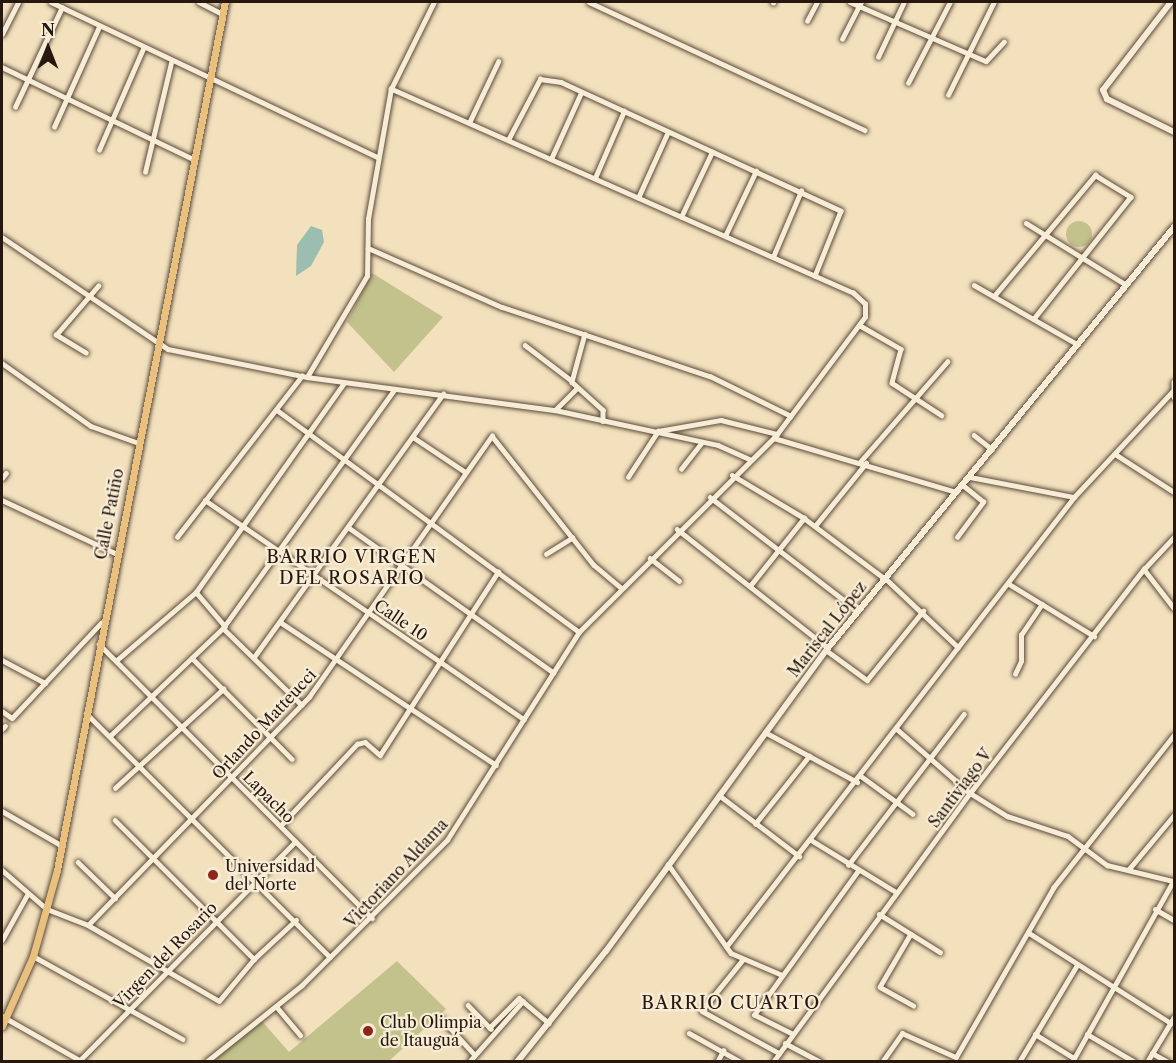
<!DOCTYPE html>
<meta charset="utf-8">
<style>
body{margin:0}
#map{position:relative;width:1176px;height:1063px;overflow:hidden;background:#f3e1be;font-family:"Libre Caslon Text",serif}
div>[style]{position:absolute}
[style*='--x']{left:calc(var(--x)*1px);top:calc(var(--y)*1px);width:calc(var(--w)*1px);rotate:calc(var(--a)*1deg)}
.green>*{inset:0;background:#c3c18c}
.round{border-radius:50%}
.water>*{inset:0;background:#9bbeb0}
.roads{filter:drop-shadow(0 0 2px #5a4a3b) drop-shadow(0 0 2px #5a4a3b)}
.street>*{height:4.5px;margin:-2.25px;padding:0 2.25px;transform-origin:2.25px;border-radius:2.25px;background:#f7ecd5}
.secondary>*{height:6px;margin:-3px;padding:0 3px;transform-origin:3px;border-radius:3px;background:#f7ecd5}
.primary>*{height:7px;margin:-3.5px;padding:0 3.5px;transform-origin:3.5px;border-radius:3.5px;background:#eac07f}
.dots>*{width:16px;height:16px;translate:-50% -50%;box-sizing:border-box;border:3px solid #f7ecd5;border-radius:50%}
span{translate:-50% -50%;white-space:nowrap;text-align:center;line-height:1.15;-webkit-text-stroke:4.5px #f7ecd5;paint-order:stroke}
.street-label{font-size:16px;color:#27180f}
.poi-label{font-size:16px;color:#27180f}
.left{translate:0 -50%;text-align:left}
.neighbourhood-label{font-size:18px;color:#27180f;letter-spacing:1.5px}
.frame{position:absolute;inset:0;border:3px solid #27180f;pointer-events:none}
.north{position:absolute;left:18px;top:18px;width:60px;height:60px;-webkit-text-stroke:4px #f7ecd5;paint-order:stroke;rotate:0deg;font-size:16px;font-weight:700;line-height:24px;text-align:center;color:#27180f}
.north::after{content:'';display:block;margin:auto;width:21px;height:27px;background:#27180f;clip-path:polygon(50% 0,100% 100%,50% 72%,0 100%)}
</style>
<div id="map">
<div class="green">
<i class="round" style="left:1066px;top:221px;width:26px;height:26px"></i>
<i style="clip-path:polygon(372px 273px,443px 317px,394px 372px,347px 322px)"></i>
<i style="clip-path:polygon(397px 961px,446px 1009px,389px 1061px,207px 1062px,260px 1019px,289px 1052px)"></i>
</div>
<div class="water">
<i style="clip-path:polygon(311px 226px,322px 230px,324px 242px,311px 266px,296px 276px,297px 245px)"></i>
</div>
<div class="roads">
<div class="street">
<i style="--x:51;--y:2;--w:362;--a:25.4"></i>
<i style="--x:199;--y:2;--w:27;--a:27"></i>
<i style="--x:589;--y:2;--w:304;--a:24.9"></i>
<i style="--x:850;--y:2;--w:148;--a:23.5"></i>
<i style="--x:986;--y:61;--w:26;--a:-47"></i>
<i style="--x:773;--y:3;--w:1;--a:-90"></i>
<i style="--x:807;--y:21;--w:21;--a:-62"></i>
<i style="--x:2;--y:34;--w:36;--a:-63"></i>
<i style="--x:842;--y:39;--w:42;--a:-62.8"></i>
<i style="--x:878;--y:57;--w:61;--a:-64.7"></i>
<i style="--x:2;--y:67;--w:214;--a:25.7"></i>
<i style="--x:908;--y:83;--w:91;--a:-62.6"></i>
<i style="--x:948;--y:95;--w:104;--a:-63.7"></i>
<i style="--x:15;--y:107;--w:110;--a:-64.8"></i>
<i style="--x:469;--y:123;--w:68;--a:-64.6"></i>
<i style="--x:54;--y:127;--w:110;--a:-65.8"></i>
<i style="--x:508;--y:140;--w:69;--a:-62.3"></i>
<i style="--x:540;--y:79;--w:21;--a:8"></i>
<i style="--x:561;--y:82;--w:308;--a:24.7"></i>
<i style="--x:841;--y:211;--w:70;--a:111.8"></i>
<i style="--x:99;--y:150;--w:110;--a:-66.5"></i>
<i style="--x:551;--y:159;--w:72;--a:-65.6"></i>
<i style="--x:145;--y:172;--w:112;--a:-76.6"></i>
<i style="--x:595;--y:178;--w:73;--a:-66.6"></i>
<i style="--x:638;--y:198;--w:72;--a:-65.6"></i>
<i style="--x:681;--y:217;--w:72;--a:-64.5"></i>
<i style="--x:1026;--y:223;--w:116;--a:31.6"></i>
<i style="--x:725;--y:236;--w:72;--a:-64.5"></i>
<i style="--x:2;--y:237;--w:200;--a:34"></i>
<i style="--x:168;--y:349;--w:142;--a:11.4"></i>
<i style="--x:307;--y:377;--w:250;--a:7.6"></i>
<i style="--x:555;--y:410;--w:167;--a:12.1"></i>
<i style="--x:718;--y:445;--w:35;--a:24"></i>
<i style="--x:368;--y:248;--w:146;--a:23.8"></i>
<i style="--x:502;--y:307;--w:219;--a:18.4"></i>
<i style="--x:710;--y:376;--w:90;--a:26.3"></i>
<i style="--x:773;--y:257;--w:72;--a:-67"></i>
<i style="--x:974;--y:285;--w:119;--a:29.8"></i>
<i style="--x:994;--y:296;--w:158;--a:-50.1"></i>
<i style="--x:1095;--y:175;--w:42;--a:31.4"></i>
<i style="--x:1131;--y:197;--w:156;--a:128.5"></i>
<i style="--x:861;--y:326;--w:46;--a:29.9"></i>
<i style="--x:901;--y:349;--w:35;--a:105"></i>
<i style="--x:892;--y:383;--w:59;--a:33.1"></i>
<i style="--x:585;--y:334;--w:50;--a:105.2"></i>
<i style="--x:572;--y:382;--w:42;--a:42.1"></i>
<i style="--x:603;--y:410;--w:11;--a:90"></i>
<i style="--x:525;--y:345;--w:58;--a:37.3"></i>
<i style="--x:86;--y:353;--w:35;--a:-149"></i>
<i style="--x:56;--y:335;--w:65;--a:-49.4"></i>
<i style="--x:2;--y:363;--w:109;--a:35.3"></i>
<i style="--x:91;--y:426;--w:48;--a:19.6"></i>
<i style="--x:307;--y:377;--w:117;--a:-59.3"></i>
<i style="--x:367;--y:276;--w:57;--a:-89"></i>
<i style="--x:368;--y:219;--w:132;--a:-80"></i>
<i style="--x:391;--y:89;--w:97;--a:-63.7"></i>
<i style="--x:1174;--y:382;--w:15;--a:90"></i>
<i style="--x:277;--y:410;--w:375;--a:36.3"></i>
<i style="--x:555;--y:410;--w:31;--a:-45"></i>
<i style="--x:974;--y:435;--w:23;--a:38"></i>
<i style="--x:413;--y:437;--w:61;--a:33.7"></i>
<i style="--x:774;--y:438;--w:190;--a:16.5"></i>
<i style="--x:1115;--y:454;--w:70;--a:32.8"></i>
<i style="--x:860;--y:462;--w:133;--a:-49"></i>
<i style="--x:681;--y:469;--w:34;--a:-52"></i>
<i style="--x:732;--y:475;--w:84;--a:30.8"></i>
<i style="--x:804;--y:518;--w:100;--a:36.9"></i>
<i style="--x:628;--y:477;--w:55;--a:-56.9"></i>
<i style="--x:658;--y:431;--w:64;--a:-9.9"></i>
<i style="--x:721;--y:420;--w:58;--a:14"></i>
<i style="--x:970;--y:477;--w:106;--a:10.9"></i>
<i style="--x:2;--y:478;--w:6;--a:-51"></i>
<i style="--x:710;--y:497;--w:187;--a:37.6"></i>
<i style="--x:2;--y:500;--w:125;--a:25.1"></i>
<i style="--x:205;--y:500;--w:387;--a:34.5"></i>
<i style="--x:815;--y:526;--w:81;--a:-51"></i>
<i style="--x:348;--y:527;--w:252;--a:35.3"></i>
<i style="--x:677;--y:529;--w:192;--a:38.2"></i>
<i style="--x:177;--y:537;--w:204;--a:-52.2"></i>
<i style="--x:957;--y:537;--w:44;--a:-53.4"></i>
<i style="--x:983;--y:502;--w:27;--a:-141"></i>
<i style="--x:546;--y:554;--w:31;--a:-32"></i>
<i style="--x:650;--y:558;--w:37;--a:38"></i>
<i style="--x:1144;--y:569;--w:49;--a:52.4"></i>
<i style="--x:884;--y:577;--w:102;--a:43.4"></i>
<i style="--x:1009;--y:584;--w:100;--a:31.5"></i>
<i style="--x:750;--y:586;--w:87;--a:-51.5"></i>
<i style="--x:196;--y:592;--w:45;--a:49.5"></i>
<i style="--x:280;--y:622;--w:259;--a:33.5"></i>
<i style="--x:223;--y:628;--w:294;--a:-54.3"></i>
<i style="--x:99;--y:644;--w:387;--a:45.1"></i>
<i style="--x:826;--y:650;--w:51;--a:36.2"></i>
<i style="--x:867;--y:680;--w:89;--a:-50.9"></i>
<i style="--x:254;--y:657;--w:324;--a:-54.3"></i>
<i style="--x:192;--y:658;--w:142;--a:45.3"></i>
<i style="--x:2;--y:660;--w:49;--a:28.1"></i>
<i style="--x:117;--y:660;--w:104;--a:-40.7"></i>
<i style="--x:196;--y:592;--w:256;--a:-54.7"></i>
<i style="--x:1015;--y:674;--w:14;--a:-65"></i>
<i style="--x:1021;--y:661;--w:26;--a:-90"></i>
<i style="--x:1021;--y:635;--w:37;--a:-56"></i>
<i style="--x:2;--y:711;--w:12;--a:35"></i>
<i style="--x:12;--y:718;--w:130;--a:-46.9"></i>
<i style="--x:86;--y:713;--w:345;--a:45"></i>
<i style="--x:2;--y:729;--w:4;--a:-45"></i>
<i style="--x:898;--y:730;--w:96;--a:41.2"></i>
<i style="--x:970;--y:793;--w:44;--a:31.9"></i>
<i style="--x:1007;--y:816;--w:64;--a:18.2"></i>
<i style="--x:1068;--y:836;--w:49;--a:36.6"></i>
<i style="--x:1107;--y:865;--w:68;--a:13.6"></i>
<i style="--x:765;--y:732;--w:105;--a:28.5"></i>
<i style="--x:110;--y:736;--w:156;--a:-43.7"></i>
<i style="--x:223;--y:628;--w:110;--a:44.3"></i>
<i style="--x:861;--y:776;--w:64;--a:36.2"></i>
<i style="--x:115;--y:788;--w:147;--a:-42.5"></i>
<i style="--x:719;--y:795;--w:101;--a:37.3"></i>
<i style="--x:2;--y:811;--w:68;--a:30"></i>
<i style="--x:115;--y:820;--w:197;--a:45"></i>
<i style="--x:755;--y:824;--w:87;--a:-51.5"></i>
<i style="--x:281;--y:825;--w:111;--a:-46.8"></i>
<i style="--x:357;--y:744;--w:8;--a:-14"></i>
<i style="--x:365;--y:742;--w:20;--a:41"></i>
<i style="--x:380;--y:755;--w:218;--a:-57.2"></i>
<i style="--x:811;--y:840;--w:100;--a:31.5"></i>
<i style="--x:78;--y:862;--w:52;--a:44.2"></i>
<i style="--x:668;--y:864;--w:109;--a:54.7"></i>
<i style="--x:731;--y:953;--w:56;--a:23.3"></i>
<i style="--x:848;--y:865;--w:190;--a:-52.5"></i>
<i style="--x:1129;--y:869;--w:70;--a:-50.2"></i>
<i style="--x:2;--y:870;--w:60;--a:40.9"></i>
<i style="--x:47;--y:909;--w:44;--a:21.3"></i>
<i style="--x:88;--y:925;--w:151;--a:30.1"></i>
<i style="--x:219;--y:1001;--w:55;--a:-50.2"></i>
<i style="--x:254;--y:959;--w:57;--a:-42.9"></i>
<i style="--x:1155;--y:909;--w:22;--a:30"></i>
<i style="--x:879;--y:914;--w:72;--a:31.9"></i>
<i style="--x:88;--y:925;--w:318;--a:-45.9"></i>
<i style="--x:309;--y:697;--w:319;--a:-55"></i>
<i style="--x:492;--y:436;--w:164;--a:51.7"></i>
<i style="--x:594;--y:565;--w:34;--a:40"></i>
<i style="--x:1029;--y:933;--w:168;--a:32.4"></i>
<i style="--x:911;--y:934;--w:61;--a:120.3"></i>
<i style="--x:880;--y:987;--w:38;--a:29"></i>
<i style="--x:2;--y:940;--w:51;--a:-60.9"></i>
<i style="--x:726;--y:947;--w:569;--a:-52.28"></i>
<i style="--x:1074;--y:497;--w:144;--a:-47"></i>
<i style="--x:33;--y:956;--w:171;--a:29"></i>
<i style="--x:743;--y:960;--w:65;--a:128.8"></i>
<i style="--x:702;--y:1011;--w:88;--a:28.6"></i>
<i style="--x:468;--y:1005;--w:33;--a:46"></i>
<i style="--x:276;--y:1006;--w:38;--a:50"></i>
<i style="--x:2;--y:1016;--w:93;--a:29.6"></i>
<i style="--x:441;--y:1018;--w:50;--a:47.4"></i>
<i style="--x:489;--y:1028;--w:42;--a:-45"></i>
<i style="--x:519;--y:998;--w:39;--a:40"></i>
<i style="--x:689;--y:1033;--w:60;--a:29.1"></i>
<i style="--x:792;--y:1034;--w:42;--a:-153.4"></i>
<i style="--x:754;--y:1015;--w:176;--a:-54.2"></i>
<i style="--x:1035;--y:1034;--w:46;--a:31.6"></i>
<i style="--x:1087;--y:1034;--w:56;--a:30.3"></i>
<i style="--x:785;--y:1043;--w:40;--a:28"></i>
<i style="--x:1152;--y:1053;--w:18;--a:29"></i>
<i style="--x:78;--y:1062;--w:309;--a:-45.4"></i>
<i style="--x:206;--y:1062;--w:123;--a:-38.7"></i>
<i style="--x:302;--y:985;--w:205;--a:-45"></i>
<i style="--x:447;--y:840;--w:246;--a:-57.6"></i>
<i style="--x:579;--y:632;--w:275;--a:-44.9"></i>
<i style="--x:774;--y:438;--w:151;--a:-53.1"></i>
<i style="--x:865;--y:317;--w:13;--a:-90"></i>
<i style="--x:865;--y:304;--w:16;--a:-137"></i>
<i style="--x:853;--y:293;--w:505;--a:-156.18"></i>
<i style="--x:469;--y:1062;--w:81;--a:-48.5"></i>
<i style="--x:717;--y:1062;--w:13;--a:-61"></i>
<i style="--x:773;--y:1062;--w:333;--a:-53.8"></i>
<i style="--x:970;--y:793;--w:284;--a:-52.2"></i>
<i style="--x:1144;--y:569;--w:44;--a:-46.8"></i>
<i style="--x:882;--y:1062;--w:35;--a:-55"></i>
<i style="--x:902;--y:1033;--w:59;--a:24"></i>
<i style="--x:956;--y:1057;--w:195;--a:-60.1"></i>
<i style="--x:1053;--y:888;--w:195;--a:-51.7"></i>
<i style="--x:1019;--y:1062;--w:113;--a:-59.1"></i>
<i style="--x:1072;--y:1062;--w:207;--a:-60.8"></i>
<i style="--x:1147;--y:1062;--w:52;--a:-59"></i>
</div>
<div class="secondary">
<i style="--x:1171;--y:2;--w:111;--a:127.7"></i>
<i style="--x:1103;--y:90;--w:10;--a:66"></i>
<i style="--x:1107;--y:99;--w:75;--a:26.2"></i>
<i style="--x:517;--y:1062;--w:142;--a:-51.3"></i>
<i style="--x:606;--y:951;--w:376;--a:-53.8"></i>
<i style="--x:828;--y:648;--w:545;--a:-50.58"></i>
</div>
<div class="primary">
<i style="--x:2;--y:1026;--w:77;--a:-66.1"></i>
<i style="--x:33;--y:956;--w:89;--a:-74.4"></i>
<i style="--x:57;--y:870;--w:884;--a:-79.05"></i>
</div>
</div>
<div class="dots">
<i style="left:213px;top:875px;background:#8f2418"></i>
<i style="left:368px;top:1031px;background:#8f2418"></i>
</div>
<div class="street-label">
<span style="left:109px;top:514px;rotate:-79deg">Calle Patiño</span>
<span style="left:401px;top:620px;rotate:34deg">Calle 10</span>
<span style="left:827px;top:629px;rotate:-52deg">Mariscal López</span>
<span style="left:264px;top:724px;rotate:-47deg">Orlando Matteucci</span>
<span style="left:960px;top:788px;rotate:-53deg">Santiviago V</span>
<span style="left:269px;top:797px;rotate:45deg">Lapacho</span>
<span style="left:396px;top:873px;rotate:-47deg">Victoriano Aldama</span>
<span style="left:165px;top:955px;rotate:-46deg">Virgen del Rosario</span>
</div>
<div class="poi-label">
<span class="left" style="left:225px;top:875px">Universidad<br>del Norte</span>
<span class="left" style="left:380px;top:1031px">Club Olimpia<br>de Itauguá</span>
</div>
<div class="neighbourhood-label">
<span style="left:352px;top:568px">BARRIO VIRGEN<br>DEL ROSARIO</span>
<span style="left:731px;top:1003px">BARRIO CUARTO</span>
</div>
<div class="frame"></div>
<div class="north">N</div>
</div>
